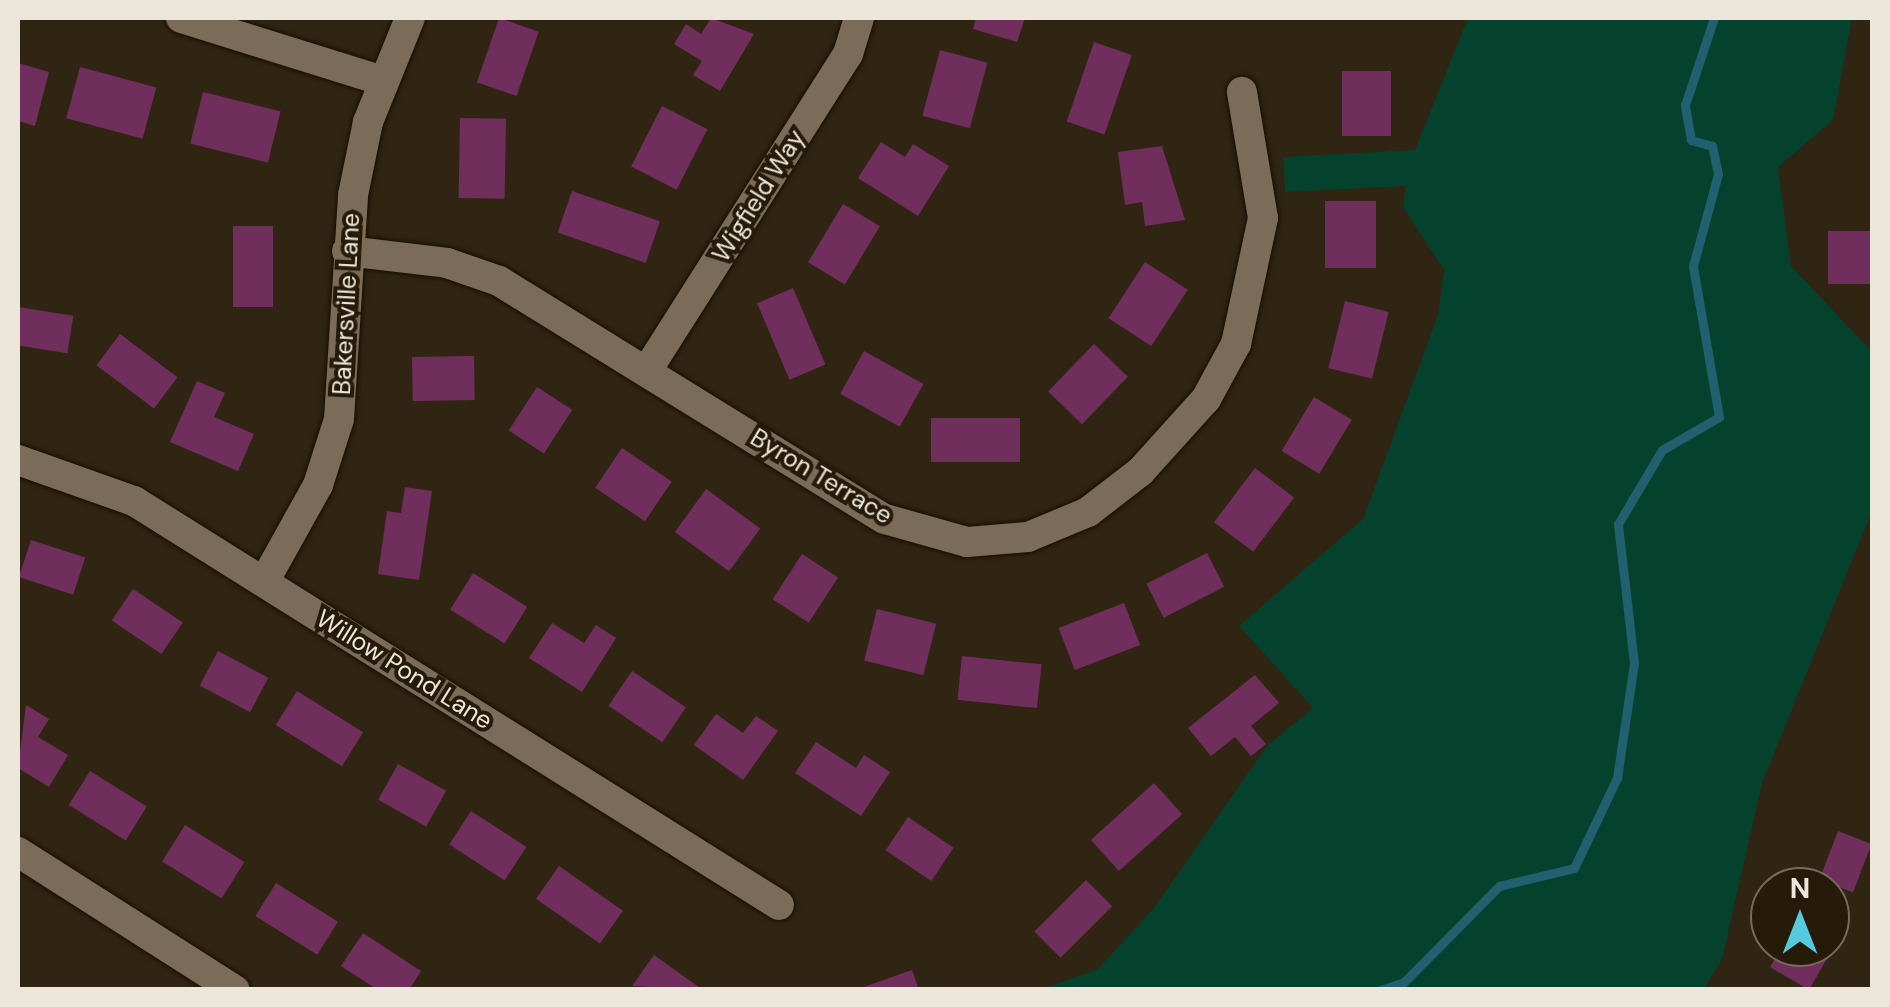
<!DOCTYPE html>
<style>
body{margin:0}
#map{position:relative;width:1890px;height:1007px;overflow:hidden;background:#302513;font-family:"DM Sans",sans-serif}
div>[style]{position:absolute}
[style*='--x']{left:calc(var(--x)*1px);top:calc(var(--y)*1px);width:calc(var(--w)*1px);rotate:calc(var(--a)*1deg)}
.green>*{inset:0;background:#04422e}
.stream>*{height:9px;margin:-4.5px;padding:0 4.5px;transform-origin:4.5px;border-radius:4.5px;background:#225f6f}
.building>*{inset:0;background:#702e5d;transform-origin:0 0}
.roads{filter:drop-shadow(0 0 2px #180e00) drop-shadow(0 0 2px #180e00)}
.street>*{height:30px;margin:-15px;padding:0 15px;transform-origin:15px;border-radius:15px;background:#7a6c58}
span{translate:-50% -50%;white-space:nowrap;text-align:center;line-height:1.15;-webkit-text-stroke:8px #261b09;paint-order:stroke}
.street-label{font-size:25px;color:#ede6da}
.frame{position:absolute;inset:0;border:20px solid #ede6da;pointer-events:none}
.north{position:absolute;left:1750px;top:867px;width:100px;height:100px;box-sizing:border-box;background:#261b09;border:2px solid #766c5d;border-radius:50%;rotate:0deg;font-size:28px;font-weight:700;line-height:40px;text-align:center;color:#ede6da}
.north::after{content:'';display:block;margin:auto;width:35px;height:45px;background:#54cadc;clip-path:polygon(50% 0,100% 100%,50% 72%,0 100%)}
</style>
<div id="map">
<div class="green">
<i style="clip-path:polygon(1468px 18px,1852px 18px,1833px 120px,1778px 167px,1791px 266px,1872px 352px,1872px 511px,1762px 783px,1722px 959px,1703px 990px,1042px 989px,1098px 969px,1154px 908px,1267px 746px,1313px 708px,1239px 626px,1363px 519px,1438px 315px,1444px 270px,1403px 207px,1406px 186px,1285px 192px,1283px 157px,1415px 150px)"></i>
</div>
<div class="stream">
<i style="--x:1380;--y:990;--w:25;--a:-18"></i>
<i style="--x:1404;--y:982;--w:135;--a:-45.3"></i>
<i style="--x:1499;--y:886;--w:77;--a:-13.5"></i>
<i style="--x:1574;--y:868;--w:100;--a:-64.5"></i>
<i style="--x:1617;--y:778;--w:116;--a:-81.6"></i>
<i style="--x:1634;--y:663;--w:140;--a:-96.6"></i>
<i style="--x:1618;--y:524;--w:86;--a:-59.3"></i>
<i style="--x:1662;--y:450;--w:66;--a:-30.1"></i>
<i style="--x:1719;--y:417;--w:153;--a:-99.8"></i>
<i style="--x:1693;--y:266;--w:95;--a:-74.8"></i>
<i style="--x:1718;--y:174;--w:29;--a:-102"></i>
<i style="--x:1712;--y:146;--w:22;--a:-164"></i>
<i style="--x:1691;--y:140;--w:36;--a:-100"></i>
<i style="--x:1685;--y:105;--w:92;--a:-71.6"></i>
</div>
<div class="building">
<i style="left:499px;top:18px;width:42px;height:68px;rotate:19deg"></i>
<i style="clip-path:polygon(711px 18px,754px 34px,720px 91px,693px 75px,702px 61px,674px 44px,686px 24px,701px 34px)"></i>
<i style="clip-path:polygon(976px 18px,1025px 18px,1017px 42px,973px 29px)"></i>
<i style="left:1094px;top:42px;width:40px;height:84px;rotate:19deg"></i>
<i style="left:940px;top:50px;width:49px;height:68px;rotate:15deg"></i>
<i style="clip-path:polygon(18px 63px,49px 72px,35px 126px,18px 121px)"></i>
<i style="left:80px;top:67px;width:79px;height:53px;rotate:15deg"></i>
<i style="left:1342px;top:71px;width:49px;height:65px"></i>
<i style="left:203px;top:92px;width:80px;height:53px;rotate:14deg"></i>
<i style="left:662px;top:106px;width:51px;height:68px;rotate:27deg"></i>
<i style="left:460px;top:118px;width:46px;height:80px;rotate:1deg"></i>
<i style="clip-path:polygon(881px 142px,905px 157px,913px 144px,949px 166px,918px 216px,858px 178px)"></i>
<i style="clip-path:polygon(1162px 146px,1185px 220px,1145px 226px,1142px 202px,1125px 205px,1118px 152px)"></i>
<i style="left:572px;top:191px;width:93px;height:44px;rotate:19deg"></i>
<i style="left:1325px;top:201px;width:51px;height:67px"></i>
<i style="left:843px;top:204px;width:43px;height:68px;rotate:31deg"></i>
<i style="left:233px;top:226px;width:40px;height:81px"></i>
<i style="left:1828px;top:231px;width:44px;height:53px"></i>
<i style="left:1145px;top:262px;width:51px;height:67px;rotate:33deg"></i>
<i style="left:793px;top:288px;width:83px;height:39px;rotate:67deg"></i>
<i style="left:1345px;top:301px;width:45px;height:69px;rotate:14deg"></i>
<i style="left:18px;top:307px;width:56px;height:38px;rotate:9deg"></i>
<i style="left:120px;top:334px;width:72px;height:39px;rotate:37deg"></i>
<i style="left:1094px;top:344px;width:47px;height:66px;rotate:44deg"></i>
<i style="left:864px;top:351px;width:68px;height:49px;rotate:29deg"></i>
<i style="left:474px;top:356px;width:44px;height:62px;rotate:89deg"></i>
<i style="clip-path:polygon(197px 381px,225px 393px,214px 417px,254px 434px,238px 471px,170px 442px)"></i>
<i style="left:537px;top:387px;width:42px;height:52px;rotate:33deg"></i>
<i style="left:1314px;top:397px;width:44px;height:63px;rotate:31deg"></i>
<i style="left:1020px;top:418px;width:44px;height:89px;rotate:90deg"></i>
<i style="left:622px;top:448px;width:60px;height:48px;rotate:34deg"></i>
<i style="left:1255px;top:468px;width:49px;height:68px;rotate:37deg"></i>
<i style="clip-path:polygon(405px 487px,432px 491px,419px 580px,378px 574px,387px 511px,401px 513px)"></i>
<i style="left:706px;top:489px;width:67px;height:53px;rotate:36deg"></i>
<i style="left:31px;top:540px;width:57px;height:39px;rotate:18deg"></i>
<i style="left:1207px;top:553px;width:38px;height:68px;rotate:63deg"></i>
<i style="left:802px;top:554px;width:43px;height:54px;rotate:33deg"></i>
<i style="left:473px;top:573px;width:64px;height:43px;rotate:32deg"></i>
<i style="left:133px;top:589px;width:60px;height:38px;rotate:34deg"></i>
<i style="left:1124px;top:603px;width:45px;height:70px;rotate:69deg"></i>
<i style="left:877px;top:609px;width:61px;height:53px;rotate:14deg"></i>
<i style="clip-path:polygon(552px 623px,584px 643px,596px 625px,616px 638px,582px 692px,529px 658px)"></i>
<i style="left:218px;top:651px;width:57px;height:39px;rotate:28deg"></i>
<i style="left:962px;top:656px;width:80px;height:44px;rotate:6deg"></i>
<i style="left:632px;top:671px;width:65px;height:42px;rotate:34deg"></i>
<i style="clip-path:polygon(1255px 675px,1279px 703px,1251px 726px,1266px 744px,1251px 756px,1235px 737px,1211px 756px,1188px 728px)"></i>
<i style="left:297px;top:691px;width:78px;height:40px;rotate:32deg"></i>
<i style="clip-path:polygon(26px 705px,49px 719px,38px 737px,68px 755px,49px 787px,18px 768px)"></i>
<i style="clip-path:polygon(716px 714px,743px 733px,756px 716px,778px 731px,743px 780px,694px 745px)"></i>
<i style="clip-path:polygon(816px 742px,856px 768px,864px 755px,890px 772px,861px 816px,795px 773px)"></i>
<i style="left:398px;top:764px;width:55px;height:41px;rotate:29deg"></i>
<i style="left:90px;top:771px;width:67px;height:40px;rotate:32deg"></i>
<i style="left:1154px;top:783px;width:42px;height:85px;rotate:48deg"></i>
<i style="left:471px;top:811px;width:66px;height:40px;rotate:33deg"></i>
<i style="left:908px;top:817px;width:55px;height:40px;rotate:34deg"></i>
<i style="left:185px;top:825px;width:70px;height:43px;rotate:32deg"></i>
<i style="left:1838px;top:831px;width:36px;height:52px;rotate:21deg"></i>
<i style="left:559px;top:866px;width:78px;height:40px;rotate:35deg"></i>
<i style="left:1086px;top:880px;width:37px;height:73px;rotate:45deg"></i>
<i style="left:276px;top:883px;width:73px;height:39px;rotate:32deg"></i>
<i style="clip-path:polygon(1830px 925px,1842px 932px,1809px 990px,1770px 967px,1782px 947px,1830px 947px)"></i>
<i style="clip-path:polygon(363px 933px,421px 971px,409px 990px,378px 990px,341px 966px)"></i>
<i style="clip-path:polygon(654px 955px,703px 990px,632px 986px)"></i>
<i style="clip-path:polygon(912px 970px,919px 990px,858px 990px,858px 989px)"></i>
</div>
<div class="roads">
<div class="street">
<i style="--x:181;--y:18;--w:212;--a:17.3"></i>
<i style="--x:347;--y:251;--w:101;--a:6.8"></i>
<i style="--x:447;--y:263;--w:55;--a:19.1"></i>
<i style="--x:499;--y:281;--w:453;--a:31.7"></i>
<i style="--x:885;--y:519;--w:85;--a:15.7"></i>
<i style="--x:967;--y:542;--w:61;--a:-4.7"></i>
<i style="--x:1028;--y:537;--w:65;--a:-22.6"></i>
<i style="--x:1088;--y:512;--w:66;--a:-37.6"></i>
<i style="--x:1140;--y:472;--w:98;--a:-47.9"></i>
<i style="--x:1206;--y:399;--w:63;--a:-61.4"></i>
<i style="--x:1236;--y:344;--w:129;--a:-77.9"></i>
<i style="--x:1263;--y:218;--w:128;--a:-99.5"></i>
<i style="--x:648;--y:369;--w:373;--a:-57.6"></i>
<i style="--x:848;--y:54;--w:38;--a:-73"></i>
<i style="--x:18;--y:460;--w:123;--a:19.5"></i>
<i style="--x:134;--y:501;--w:761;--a:32.06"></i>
<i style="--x:264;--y:582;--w:111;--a:-60.9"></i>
<i style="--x:318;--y:485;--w:69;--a:-72.3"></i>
<i style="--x:339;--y:419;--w:224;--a:-86.4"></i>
<i style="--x:353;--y:195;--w:75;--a:-78.4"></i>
<i style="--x:368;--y:122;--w:112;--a:-68"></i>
<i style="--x:18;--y:852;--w:257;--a:32.5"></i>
</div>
</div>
<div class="street-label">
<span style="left:759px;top:196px;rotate:-58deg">Wigfield Way</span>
<span style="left:347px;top:304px;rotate:-87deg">Bakersville Lane</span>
<span style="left:821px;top:477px;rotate:31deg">Byron Terrace</span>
<span style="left:404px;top:670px;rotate:32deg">Willow Pond Lane</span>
</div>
<div class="frame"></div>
<div class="north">N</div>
</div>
